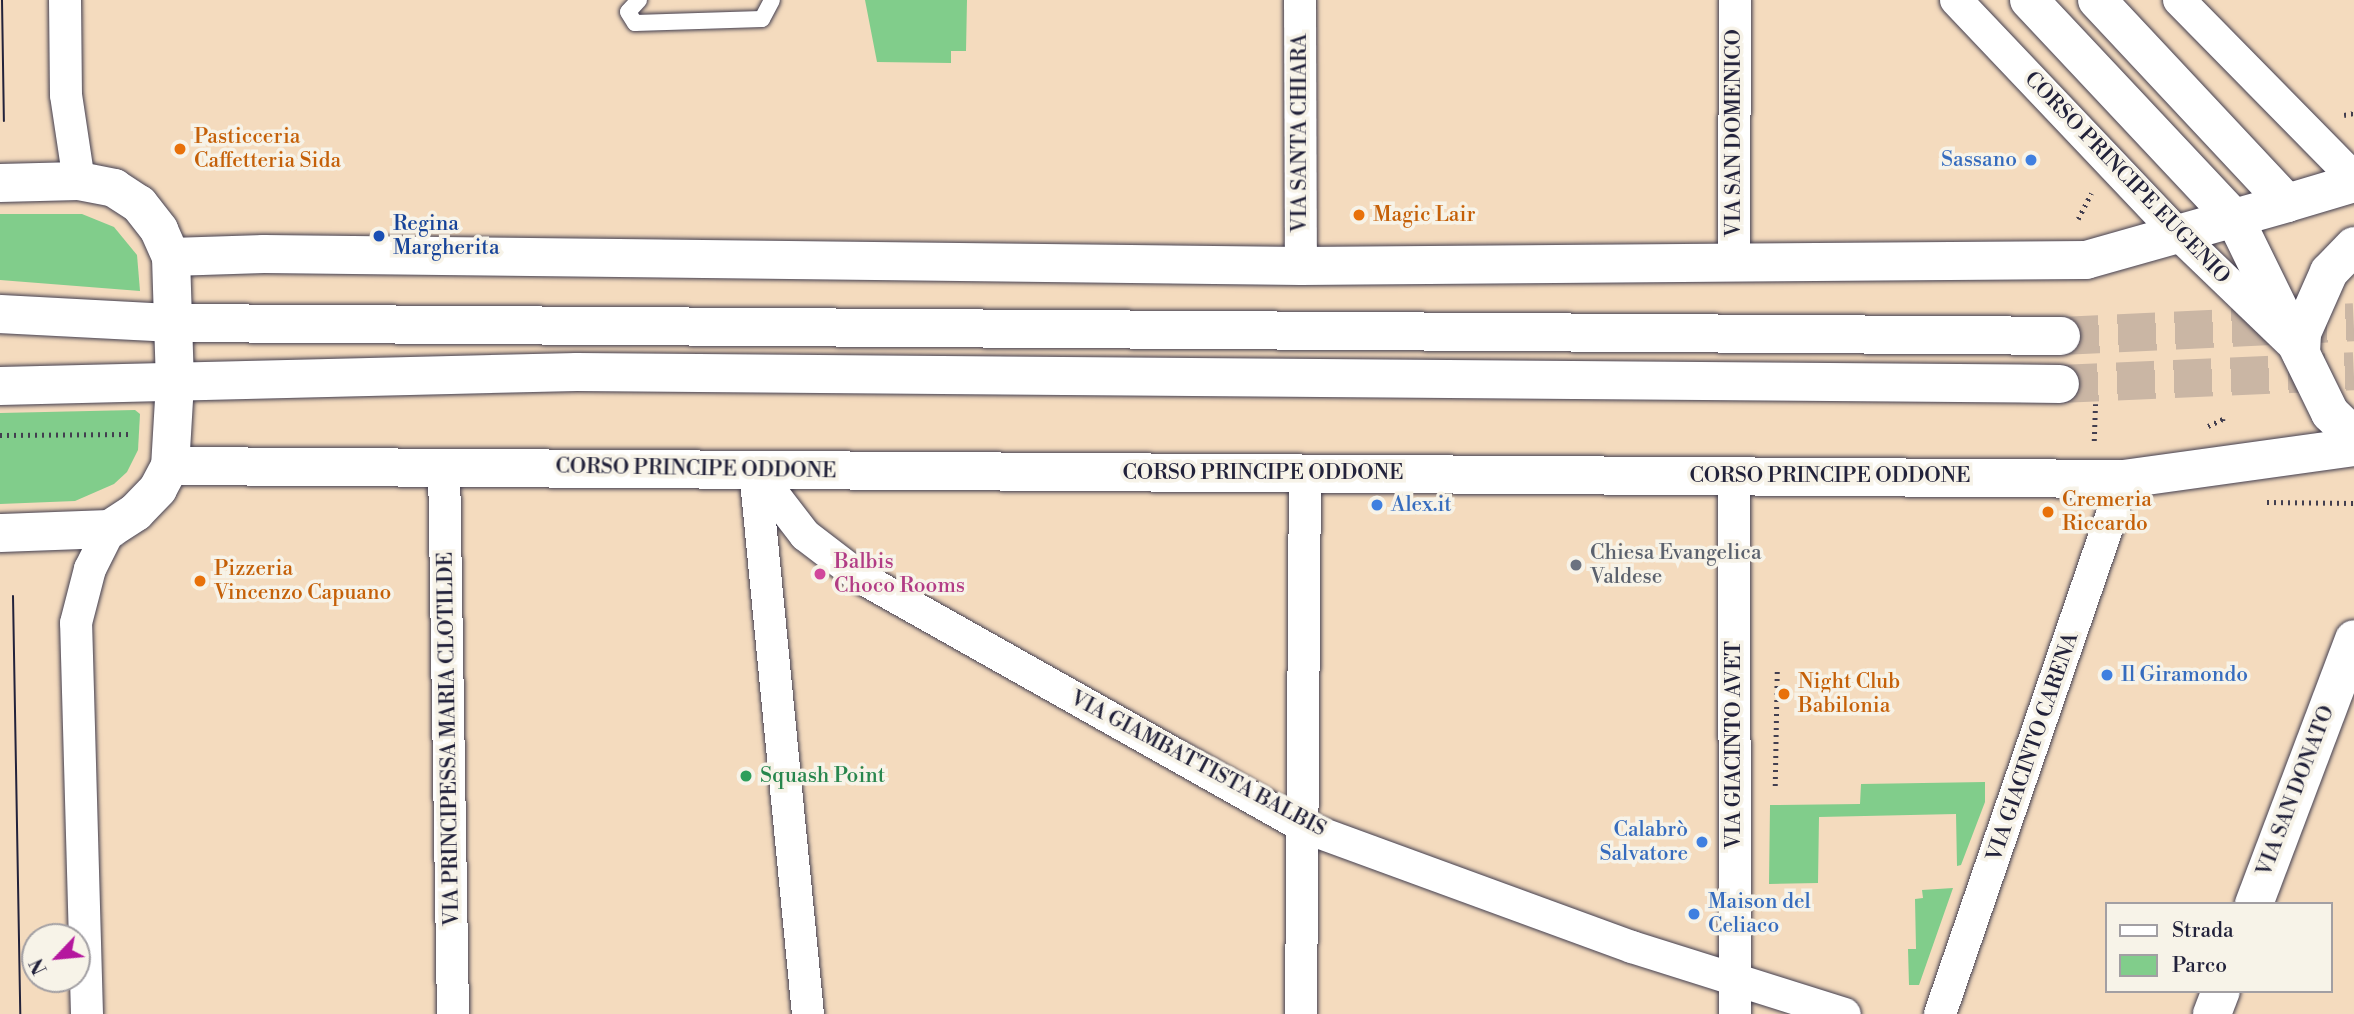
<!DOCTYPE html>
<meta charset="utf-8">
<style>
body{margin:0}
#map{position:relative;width:2354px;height:1014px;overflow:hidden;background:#f4dbbe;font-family:"Libre Bodoni",serif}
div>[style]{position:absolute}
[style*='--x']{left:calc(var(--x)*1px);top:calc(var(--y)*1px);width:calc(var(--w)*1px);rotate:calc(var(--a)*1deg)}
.green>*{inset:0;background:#81cd8b}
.primary-tunnel>*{height:38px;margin-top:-19px;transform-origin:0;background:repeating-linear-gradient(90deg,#cab6a4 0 38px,transparent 0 57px)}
.path>*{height:4.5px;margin-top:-2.25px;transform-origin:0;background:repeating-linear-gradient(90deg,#423e4f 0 2px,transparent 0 7px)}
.roads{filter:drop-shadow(0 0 2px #423e4f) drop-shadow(0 0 2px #423e4f)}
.service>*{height:16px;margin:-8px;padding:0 8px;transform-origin:8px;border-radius:8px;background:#fff}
.minor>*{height:32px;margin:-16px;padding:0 16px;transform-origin:16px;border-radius:16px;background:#fff}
.tertiary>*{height:38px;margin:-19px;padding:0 19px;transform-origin:19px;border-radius:19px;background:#fff}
.secondary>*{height:38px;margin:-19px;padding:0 19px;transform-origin:19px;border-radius:19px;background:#fff}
.primary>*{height:38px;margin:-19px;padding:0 19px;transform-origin:19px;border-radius:19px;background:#fff}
.tram>*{height:2px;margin:-1px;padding:0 1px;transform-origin:1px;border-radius:1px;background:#22223b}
.dots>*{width:19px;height:19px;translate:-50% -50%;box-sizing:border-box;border:4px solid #f7f3e8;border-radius:50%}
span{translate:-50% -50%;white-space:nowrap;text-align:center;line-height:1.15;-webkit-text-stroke:7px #f7f3e8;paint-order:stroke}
.street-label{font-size:21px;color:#22223b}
.food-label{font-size:21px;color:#c56008}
.left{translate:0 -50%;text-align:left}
.shop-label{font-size:21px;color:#366cbe}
.right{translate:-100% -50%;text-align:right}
.transit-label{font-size:21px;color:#164399}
.worship-label{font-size:21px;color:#5b616d}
.hotel-label{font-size:21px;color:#b23c85}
.leisure-label{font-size:21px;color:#27864d}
.legend{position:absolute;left:2105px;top:902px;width:228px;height:91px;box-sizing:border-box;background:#f7f3e8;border:2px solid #a29fa3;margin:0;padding:9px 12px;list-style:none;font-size:21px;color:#22223b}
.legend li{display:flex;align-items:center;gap:14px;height:35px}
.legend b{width:35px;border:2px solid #a29fa3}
.north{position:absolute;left:21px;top:923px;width:70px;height:70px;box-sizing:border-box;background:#f7f3e8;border:2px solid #a29fa3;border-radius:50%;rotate:244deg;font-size:19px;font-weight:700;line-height:28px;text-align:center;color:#22223b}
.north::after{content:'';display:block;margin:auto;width:24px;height:32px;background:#b5179e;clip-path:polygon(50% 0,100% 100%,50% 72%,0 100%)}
</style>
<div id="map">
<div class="green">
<i style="clip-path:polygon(865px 0,967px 0,966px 51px,951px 51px,951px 63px,877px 62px)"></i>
<i style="clip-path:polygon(0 214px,82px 214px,114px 227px,137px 255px,140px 291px,0 280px)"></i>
<i style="clip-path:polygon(135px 410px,140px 414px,138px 450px,127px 472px,114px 484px,75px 501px,0 504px,0 413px)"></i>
<i style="clip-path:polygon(1985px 782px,1985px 802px,1961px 865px,1957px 866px,1956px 814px,1819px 817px,1818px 883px,1769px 884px,1770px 805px,1860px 804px,1861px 784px)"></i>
<i style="clip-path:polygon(1953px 888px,1919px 985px,1909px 985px,1908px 949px,1916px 949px,1915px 899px,1923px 898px,1922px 890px)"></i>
</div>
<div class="primary-tunnel">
<i style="--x:2061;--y:336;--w:293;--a:-2.7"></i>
<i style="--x:2060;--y:384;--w:294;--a:-2.5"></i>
</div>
<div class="path">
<i style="--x:2344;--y:115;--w:10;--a:-11"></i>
<i style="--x:2078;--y:219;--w:29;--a:-63"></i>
<i style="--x:2208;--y:426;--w:17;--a:-25"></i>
<i style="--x:2223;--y:419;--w:6;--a:90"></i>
<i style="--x:0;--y:435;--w:132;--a:-0.4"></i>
<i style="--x:2094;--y:441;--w:37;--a:-88"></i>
<i style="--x:2267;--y:502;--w:87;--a:0.7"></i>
<i style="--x:1775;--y:786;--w:118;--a:-89"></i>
</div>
<div class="roads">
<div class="service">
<i style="--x:639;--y:0;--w:16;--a:133"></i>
<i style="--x:628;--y:12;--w:13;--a:58"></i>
<i style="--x:635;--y:23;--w:127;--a:-1.8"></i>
<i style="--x:762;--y:19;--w:21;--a:-62"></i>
</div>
<div class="minor">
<i style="--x:65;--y:0;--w:95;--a:89.4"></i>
<i style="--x:66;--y:95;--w:87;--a:81.4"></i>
<i style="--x:1300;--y:0;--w:266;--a:89.8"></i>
<i style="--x:1956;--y:0;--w:324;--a:46.5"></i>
<i style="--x:2179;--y:235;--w:154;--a:43.9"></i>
<i style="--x:2179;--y:0;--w:250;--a:45.5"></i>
<i style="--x:1734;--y:265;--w:265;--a:-89.8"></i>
<i style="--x:444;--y:465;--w:549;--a:89.06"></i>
<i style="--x:755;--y:470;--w:82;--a:52.4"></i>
<i style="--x:805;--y:535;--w:69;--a:37.4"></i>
<i style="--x:860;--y:577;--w:510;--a:29.38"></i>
<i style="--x:1304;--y:827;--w:349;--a:20.1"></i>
<i style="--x:1632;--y:947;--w:223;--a:17.5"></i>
<i style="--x:755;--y:470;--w:547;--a:84.44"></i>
<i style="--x:1734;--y:475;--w:539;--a:89.89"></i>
<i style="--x:87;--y:1014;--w:391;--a:-91.6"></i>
<i style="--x:76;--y:623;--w:56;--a:-75.5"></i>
<i style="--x:90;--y:569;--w:45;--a:-63.4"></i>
<i style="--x:1301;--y:1014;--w:540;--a:-89.58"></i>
<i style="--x:1940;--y:1014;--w:566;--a:-71.02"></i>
</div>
<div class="tertiary">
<i style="--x:171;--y:257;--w:93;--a:-1.8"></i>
<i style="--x:264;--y:254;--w:1037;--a:0.66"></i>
<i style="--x:1301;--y:266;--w:785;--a:-0.44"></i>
<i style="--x:2086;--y:260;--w:209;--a:-15.8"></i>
<i style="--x:170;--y:466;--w:1954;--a:0.38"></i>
<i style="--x:2124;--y:479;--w:232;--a:-7.9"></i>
<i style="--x:2254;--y:904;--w:283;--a:-69.3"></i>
<i style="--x:2212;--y:1014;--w:25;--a:-69"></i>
</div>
<div class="secondary">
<i style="--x:0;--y:183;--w:79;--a:-1.5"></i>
<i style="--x:79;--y:181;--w:36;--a:11"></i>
<i style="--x:114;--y:188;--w:30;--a:33"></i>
<i style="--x:139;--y:204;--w:33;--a:52"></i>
<i style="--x:159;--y:230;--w:30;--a:66"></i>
<i style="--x:171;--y:257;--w:126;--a:88.2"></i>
<i style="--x:175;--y:383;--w:83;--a:93.4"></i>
<i style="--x:170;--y:466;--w:26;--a:118"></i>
<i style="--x:158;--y:489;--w:32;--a:134"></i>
<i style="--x:136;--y:512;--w:31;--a:147"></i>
<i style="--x:110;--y:529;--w:110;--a:177.9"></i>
</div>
<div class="primary">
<i style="--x:2029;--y:0;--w:301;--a:46.8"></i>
<i style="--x:2235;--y:219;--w:216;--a:63.9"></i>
<i style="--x:2330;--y:413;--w:33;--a:44"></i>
<i style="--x:2097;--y:0;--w:278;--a:46.9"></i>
<i style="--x:2287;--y:203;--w:70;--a:-16.6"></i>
<i style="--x:0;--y:314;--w:174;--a:3"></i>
<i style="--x:174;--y:323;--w:1887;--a:0.39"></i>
<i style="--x:2301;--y:353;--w:20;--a:-87"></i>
<i style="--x:2302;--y:333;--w:67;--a:-66.1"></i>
<i style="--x:2329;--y:272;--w:36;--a:-46"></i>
<i style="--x:0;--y:386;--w:577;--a:-1.39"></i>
<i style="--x:577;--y:372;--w:1483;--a:0.46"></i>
</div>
</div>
<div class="tram">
<i style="--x:2;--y:0;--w:121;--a:89.1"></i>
<i style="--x:13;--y:596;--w:418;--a:89"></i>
</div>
<div class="dots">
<i style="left:180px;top:149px;background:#e8710a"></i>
<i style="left:2031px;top:160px;background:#3f7fe0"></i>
<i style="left:1359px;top:215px;background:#e8710a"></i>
<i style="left:379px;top:236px;background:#1a4fb4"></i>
<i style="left:1377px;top:505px;background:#3f7fe0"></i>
<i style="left:2048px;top:512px;background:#e8710a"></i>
<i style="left:1576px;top:565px;background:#6b7280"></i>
<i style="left:820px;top:574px;background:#d1479c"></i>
<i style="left:200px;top:581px;background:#e8710a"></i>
<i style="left:2107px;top:675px;background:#3f7fe0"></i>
<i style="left:1784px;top:694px;background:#e8710a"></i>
<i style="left:746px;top:776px;background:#2e9e5b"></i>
<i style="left:1702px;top:842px;background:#3f7fe0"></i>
<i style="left:1694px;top:914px;background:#3f7fe0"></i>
</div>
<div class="street-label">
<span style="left:1300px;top:133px;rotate:-90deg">VIA SANTA CHIARA</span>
<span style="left:1734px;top:133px;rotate:-90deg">VIA SAN DOMENICO</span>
<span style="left:2127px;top:178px;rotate:46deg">CORSO PRINCIPE EUGENIO</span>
<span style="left:696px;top:469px;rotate:1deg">CORSO PRINCIPE ODDONE</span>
<span style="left:1263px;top:473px">CORSO PRINCIPE ODDONE</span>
<span style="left:1830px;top:476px">CORSO PRINCIPE ODDONE</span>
<span style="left:449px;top:739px;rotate:-91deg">VIA PRINCIPESSA MARIA CLOTILDE</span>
<span style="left:1734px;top:745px;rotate:-90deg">VIA GIACINTO AVET</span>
<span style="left:2033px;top:747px;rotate:-71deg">VIA GIACINTO CARENA</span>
<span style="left:1198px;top:764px;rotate:28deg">VIA GIAMBATTISTA BALBIS</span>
<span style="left:2296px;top:791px;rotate:-69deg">VIA SAN DONATO</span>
</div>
<div class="food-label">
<span class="left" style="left:194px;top:149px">Pasticceria<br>Caffetteria Sida</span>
<span class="left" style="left:1373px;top:215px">Magic Lair</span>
<span class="left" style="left:2062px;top:512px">Cremeria<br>Riccardo</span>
<span class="left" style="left:214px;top:581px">Pizzeria<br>Vincenzo Capuano</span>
<span class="left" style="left:1798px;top:694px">Night Club<br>Babilonia</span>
</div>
<div class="shop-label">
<span class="right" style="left:2017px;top:160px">Sassano</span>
<span class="left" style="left:1391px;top:505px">Alex.it</span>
<span class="left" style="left:2121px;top:675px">Il Giramondo</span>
<span class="right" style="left:1688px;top:842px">Calabrò<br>Salvatore</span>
<span class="left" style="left:1708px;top:914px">Maison del<br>Celiaco</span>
</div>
<div class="transit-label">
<span class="left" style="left:393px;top:236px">Regina<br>Margherita</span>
</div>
<div class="worship-label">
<span class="left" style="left:1590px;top:565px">Chiesa Evangelica<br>Valdese</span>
</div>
<div class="hotel-label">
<span class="left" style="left:834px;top:574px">Balbis<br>Choco Rooms</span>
</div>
<div class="leisure-label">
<span class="left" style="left:760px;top:776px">Squash Point</span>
</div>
<ul class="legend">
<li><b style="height:9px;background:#fff"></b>Strada</li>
<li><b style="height:19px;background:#81cd8b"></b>Parco</li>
</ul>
<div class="north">N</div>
</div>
